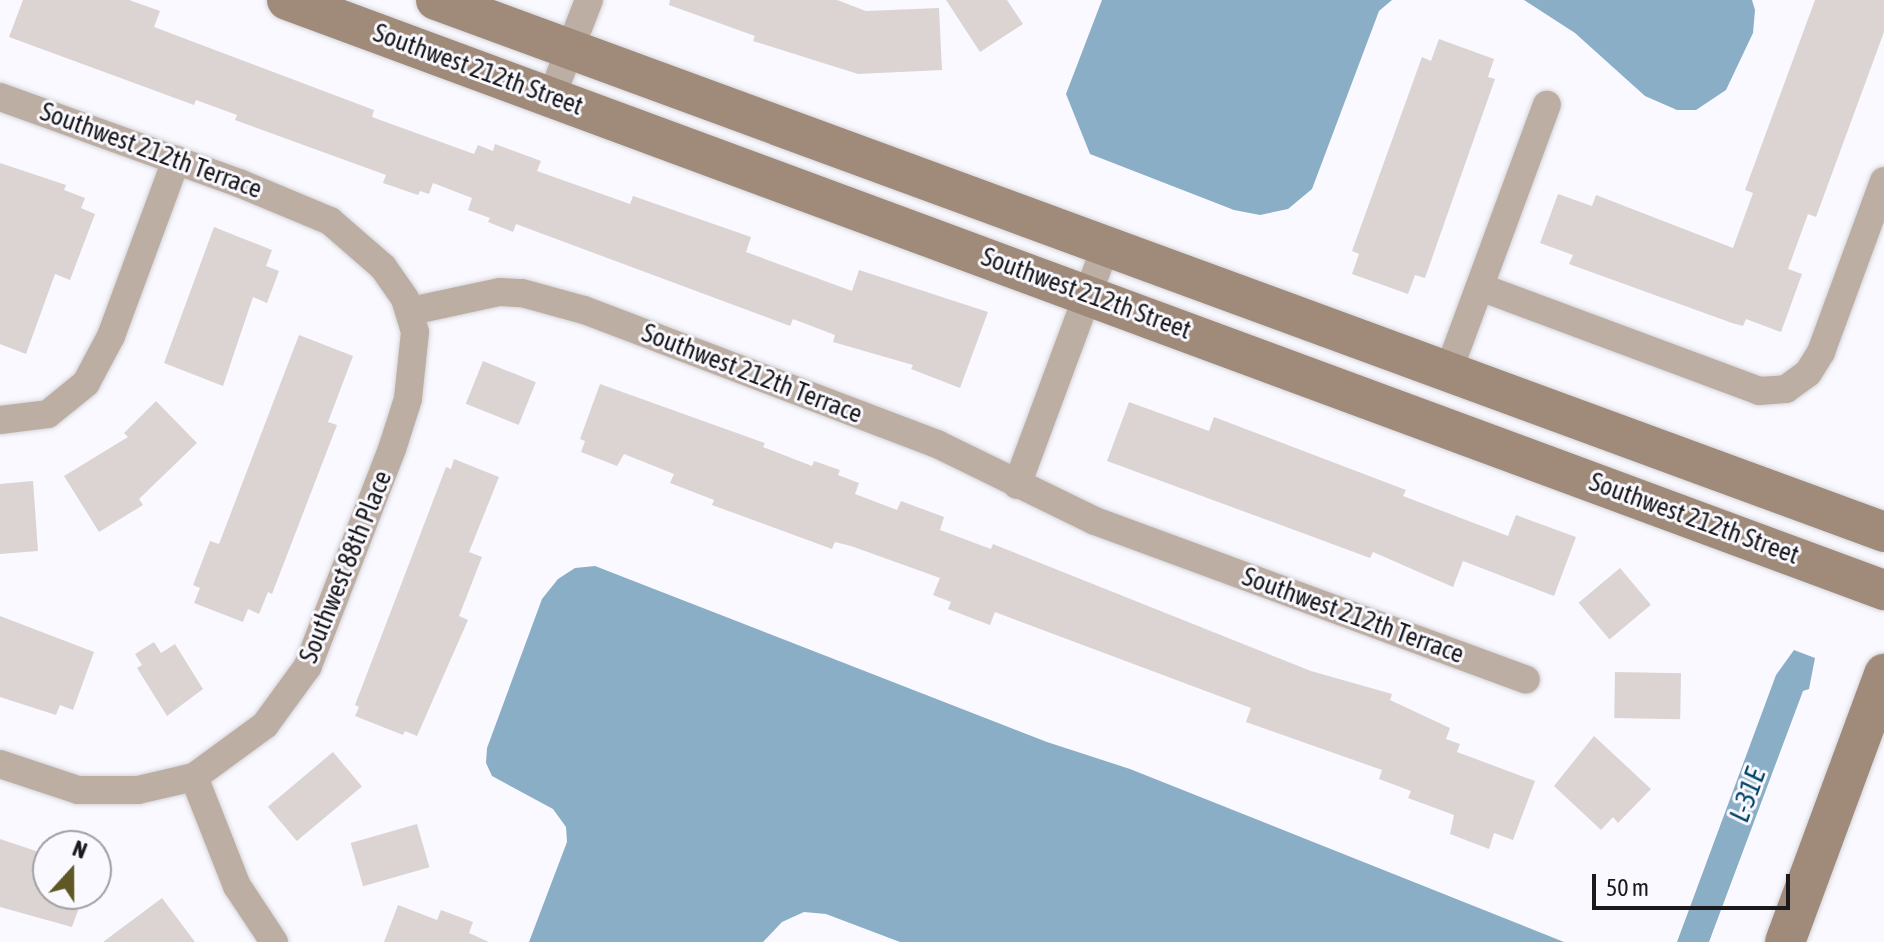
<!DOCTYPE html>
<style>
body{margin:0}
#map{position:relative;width:1884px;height:942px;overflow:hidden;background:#f9f9ff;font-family:"Asap Condensed",sans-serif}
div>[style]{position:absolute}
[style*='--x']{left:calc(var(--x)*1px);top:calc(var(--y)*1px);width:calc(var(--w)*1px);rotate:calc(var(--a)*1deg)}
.water>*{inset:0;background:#8baec7}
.building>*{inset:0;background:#dbd4d2;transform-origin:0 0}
.roads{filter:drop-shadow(0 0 2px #d5d5db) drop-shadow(0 0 2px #d5d5db)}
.street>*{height:28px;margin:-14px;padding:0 14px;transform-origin:14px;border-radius:14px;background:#bdaea3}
.secondary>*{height:40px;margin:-20px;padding:0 20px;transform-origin:20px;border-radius:20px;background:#a08a79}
span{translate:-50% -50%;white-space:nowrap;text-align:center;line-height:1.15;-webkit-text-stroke:6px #f9f9ff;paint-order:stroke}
.street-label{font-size:26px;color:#1a1a1c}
.water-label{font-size:28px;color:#014567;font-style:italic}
.north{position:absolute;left:32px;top:830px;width:80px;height:80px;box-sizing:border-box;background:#f9f9ff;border:2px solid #a0a0a4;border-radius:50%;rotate:21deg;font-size:22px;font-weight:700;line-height:32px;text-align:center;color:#1a1a1c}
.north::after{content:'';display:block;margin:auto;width:28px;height:36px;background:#605824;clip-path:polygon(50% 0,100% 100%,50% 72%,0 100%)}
.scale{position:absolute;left:1592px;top:874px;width:198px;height:36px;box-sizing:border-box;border:4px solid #1a1a1c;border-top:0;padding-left:10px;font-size:24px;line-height:28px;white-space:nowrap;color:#1a1a1c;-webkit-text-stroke:6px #f9f9ff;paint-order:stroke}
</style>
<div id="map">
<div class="water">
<i style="clip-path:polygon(1102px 0,1392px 0,1379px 11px,1312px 189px,1288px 209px,1260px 215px,1234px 210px,1090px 154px,1066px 94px)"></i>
<i style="clip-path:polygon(1524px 0,1752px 0,1755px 10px,1753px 33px,1726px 90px,1696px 110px,1677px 110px,1645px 96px,1575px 33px)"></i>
<i style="clip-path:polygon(595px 566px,1047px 742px,1130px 769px,1564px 942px,900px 942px,826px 914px,804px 912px,782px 922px,763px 942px,529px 942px,567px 842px,566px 827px,553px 809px,492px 776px,486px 763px,487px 748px,542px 599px,558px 579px,575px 568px)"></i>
<i style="clip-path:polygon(1794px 650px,1815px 658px,1809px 689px,1803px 691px,1709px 942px,1677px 942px,1776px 675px)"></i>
</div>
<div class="building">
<i style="clip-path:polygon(23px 0,129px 0,160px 11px,154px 27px,374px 110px,372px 117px,474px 154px,478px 145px,493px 151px,495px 144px,541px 161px,537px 171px,630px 204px,633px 196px,751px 237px,746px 252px,852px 291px,859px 270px,988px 312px,960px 388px,911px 369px,913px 365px,833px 342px,835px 335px,793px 319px,790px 326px,516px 224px,513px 232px,488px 222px,490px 218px,468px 210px,472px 198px,433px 183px,429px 194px,420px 191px,418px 195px,383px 183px,386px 175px,235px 120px,237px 115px,196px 100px,194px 105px,9px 37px)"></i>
<i style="clip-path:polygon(670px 0,837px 0,866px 11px,939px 8px,942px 70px,858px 74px,753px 41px,755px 36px,669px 5px)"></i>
<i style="clip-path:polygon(946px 0,1007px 0,1023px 24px,980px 52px)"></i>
<i style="clip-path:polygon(1815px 0,1884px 0,1884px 32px,1816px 217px,1808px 214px,1788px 269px,1802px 274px,1781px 332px,1746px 319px,1743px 326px,1732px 323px,1569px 264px,1573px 255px,1540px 243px,1558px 194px,1592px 206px,1596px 195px,1733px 248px,1753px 193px,1745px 190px)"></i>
<i style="clip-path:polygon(1439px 39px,1494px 59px,1488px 77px,1495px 79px,1425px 278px,1415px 275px,1408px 294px,1352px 274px,1359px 254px,1352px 251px,1422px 57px,1431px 61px)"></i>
<i style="clip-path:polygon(0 163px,66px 185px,64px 190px,85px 198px,81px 208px,95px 214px,70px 280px,55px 274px,26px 354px,0 344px)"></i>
<i style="clip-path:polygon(214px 227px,272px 250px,266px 266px,279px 271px,267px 303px,253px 297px,223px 386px,164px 363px)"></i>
<i style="clip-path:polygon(299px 335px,353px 356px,328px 422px,337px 425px,272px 594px,268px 592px,259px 614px,248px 609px,243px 622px,194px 603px,200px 588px,193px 585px,210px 541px,219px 544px)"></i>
<i style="left:483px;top:361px;width:57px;height:46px;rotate:22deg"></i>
<i style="clip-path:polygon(600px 384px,765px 443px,763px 447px,812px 466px,814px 461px,840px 470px,838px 475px,859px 483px,855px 494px,897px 510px,901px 501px,944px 517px,940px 530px,991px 549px,993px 544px,1311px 671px,1392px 694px,1390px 700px,1450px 728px,1446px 739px,1460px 744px,1457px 752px,1535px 781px,1513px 840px,1494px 833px,1489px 849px,1450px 834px,1454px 815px,1408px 798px,1411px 791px,1379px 779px,1382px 770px,1246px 722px,1251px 708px,995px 612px,990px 625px,948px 609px,951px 602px,933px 595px,940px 578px,851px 546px,835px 542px,832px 549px,712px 505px,714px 500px,670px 483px,674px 474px,624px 454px,617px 466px,581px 452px,585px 441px,580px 439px)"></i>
<i style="clip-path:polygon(156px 401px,197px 443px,139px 499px,143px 505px,99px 532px,64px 476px,128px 437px,124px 433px)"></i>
<i style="clip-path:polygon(1129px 402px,1209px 431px,1214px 417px,1406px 490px,1403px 496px,1508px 536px,1516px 515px,1576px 537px,1554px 596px,1463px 561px,1453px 587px,1373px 552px,1370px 558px,1107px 461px)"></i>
<i style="clip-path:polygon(454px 459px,499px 477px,469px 552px,482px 557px,459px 616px,468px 620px,417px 736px,405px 731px,403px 735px,355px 716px,359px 707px,355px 705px,446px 467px,451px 469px)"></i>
<i style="clip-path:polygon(33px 481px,38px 551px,0 554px,0 484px)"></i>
<i style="left:1620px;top:568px;width:48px;height:54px;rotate:50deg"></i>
<i style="clip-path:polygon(0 616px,94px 652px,73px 710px,60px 705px,56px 715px,0 697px)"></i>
<i style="clip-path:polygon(154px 642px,161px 653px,175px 644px,203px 689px,167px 716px,137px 668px,142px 665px,135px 654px)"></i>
<i style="left:1615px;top:672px;width:66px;height:46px;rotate:1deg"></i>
<i style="clip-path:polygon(1594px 736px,1651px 789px,1618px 823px,1613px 817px,1601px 830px,1554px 786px)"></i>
<i style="left:333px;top:752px;width:45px;height:85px;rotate:50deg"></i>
<i style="left:417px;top:824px;width:45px;height:69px;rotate:74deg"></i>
<i style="clip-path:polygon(0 839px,48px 855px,48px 894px,84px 894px,72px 927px,0 907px)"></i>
<i style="clip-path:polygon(162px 898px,195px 942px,103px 942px)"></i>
<i style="clip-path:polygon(398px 905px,437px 920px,441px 910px,473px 922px,469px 933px,489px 942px,384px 942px)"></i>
</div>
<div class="roads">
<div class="street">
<i style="--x:0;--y:97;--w:254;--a:19.8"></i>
<i style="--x:239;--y:183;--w:99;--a:22.7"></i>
<i style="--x:330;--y:221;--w:70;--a:41"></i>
<i style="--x:383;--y:267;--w:39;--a:55"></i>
<i style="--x:405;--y:299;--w:34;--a:73"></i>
<i style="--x:415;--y:332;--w:67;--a:96"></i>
<i style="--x:408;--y:399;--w:52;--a:107.7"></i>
<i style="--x:392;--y:449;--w:233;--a:111.2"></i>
<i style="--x:308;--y:666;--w:73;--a:126.1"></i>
<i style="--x:265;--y:725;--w:88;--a:143.8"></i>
<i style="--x:194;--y:777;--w:57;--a:166.9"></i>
<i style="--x:138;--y:790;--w:60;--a:180"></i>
<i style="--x:78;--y:790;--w:82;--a:-161.6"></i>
<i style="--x:551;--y:98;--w:105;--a:-68.8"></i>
<i style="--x:1480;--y:287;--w:298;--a:20.4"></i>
<i style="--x:1759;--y:391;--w:27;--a:-4"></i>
<i style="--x:1786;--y:389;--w:27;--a:-36"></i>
<i style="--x:1808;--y:373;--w:25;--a:-58"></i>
<i style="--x:1821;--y:352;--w:182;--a:-69.8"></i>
<i style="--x:411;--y:311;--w:91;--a:-12.1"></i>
<i style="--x:500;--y:292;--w:22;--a:3"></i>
<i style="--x:522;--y:293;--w:64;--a:15.3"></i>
<i style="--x:584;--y:310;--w:378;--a:20.8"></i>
<i style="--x:937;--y:444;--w:176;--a:26"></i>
<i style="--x:1095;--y:521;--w:459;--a:20.2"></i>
<i style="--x:1448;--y:372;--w:285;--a:-69.7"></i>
<i style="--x:0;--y:420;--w:48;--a:-7.1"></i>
<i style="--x:48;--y:414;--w:49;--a:-39.2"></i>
<i style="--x:86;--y:383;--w:53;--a:-62"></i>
<i style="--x:111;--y:336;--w:188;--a:-69.7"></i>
<i style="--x:1017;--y:485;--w:255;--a:-69.6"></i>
<i style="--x:194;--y:777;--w:117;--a:68.5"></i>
<i style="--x:237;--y:886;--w:67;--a:56.5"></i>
</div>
<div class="secondary">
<i style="--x:287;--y:0;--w:1703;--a:20.28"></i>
<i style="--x:436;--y:0;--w:1543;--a:20.17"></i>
<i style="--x:1785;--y:942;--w:286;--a:-69.7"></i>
</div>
</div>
<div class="street-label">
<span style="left:478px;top:70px;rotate:20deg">Southwest 212th Street</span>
<span style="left:151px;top:151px;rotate:20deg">Southwest 212th Terrace</span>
<span style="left:1086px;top:294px;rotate:20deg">Southwest 212th Street</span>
<span style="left:752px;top:374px;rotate:21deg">Southwest 212th Terrace</span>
<span style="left:1694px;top:519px;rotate:20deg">Southwest 212th Street</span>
<span style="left:346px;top:567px;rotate:-68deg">Southwest 88th Place</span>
<span style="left:1353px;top:616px;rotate:20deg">Southwest 212th Terrace</span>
</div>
<div class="water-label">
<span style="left:1747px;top:795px;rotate:-70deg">L-31E</span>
</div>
<div class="north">N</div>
<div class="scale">50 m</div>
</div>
